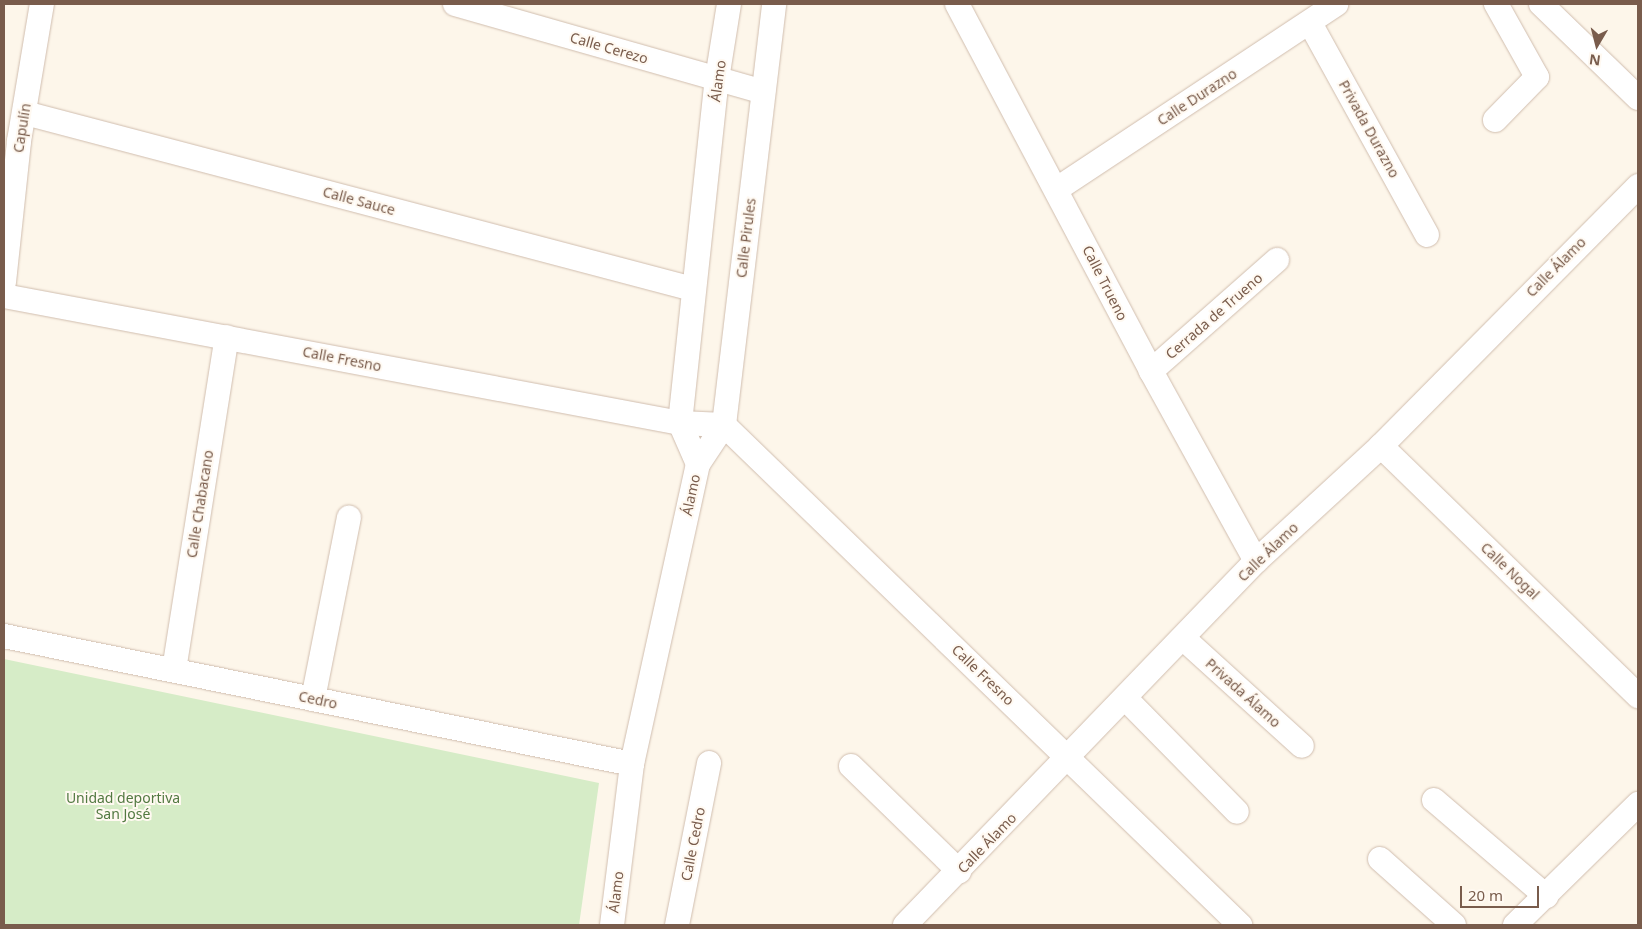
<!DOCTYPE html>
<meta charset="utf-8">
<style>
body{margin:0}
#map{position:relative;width:1642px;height:929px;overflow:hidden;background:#fdf6ea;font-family:"Noto Sans",sans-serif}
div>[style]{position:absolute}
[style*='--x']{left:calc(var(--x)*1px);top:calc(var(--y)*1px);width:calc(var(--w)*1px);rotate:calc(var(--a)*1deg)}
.green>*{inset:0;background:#d6ecc7}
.roads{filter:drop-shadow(0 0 1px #d0bdae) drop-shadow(0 0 1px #d0bdae)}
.street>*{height:24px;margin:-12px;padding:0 12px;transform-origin:12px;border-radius:12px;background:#fff}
span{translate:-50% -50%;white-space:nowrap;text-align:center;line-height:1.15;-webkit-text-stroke:4px #fff9f1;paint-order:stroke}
.street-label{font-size:14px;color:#795c4c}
.park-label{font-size:14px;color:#527941}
.frame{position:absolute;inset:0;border:5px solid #795c4c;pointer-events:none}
.north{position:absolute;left:1572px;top:20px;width:50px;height:50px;-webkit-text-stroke:4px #fff9f1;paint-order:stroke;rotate:188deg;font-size:14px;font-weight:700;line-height:20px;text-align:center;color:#795c4c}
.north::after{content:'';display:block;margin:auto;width:18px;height:22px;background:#795c4c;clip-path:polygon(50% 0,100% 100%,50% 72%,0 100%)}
.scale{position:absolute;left:1460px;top:886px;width:79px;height:22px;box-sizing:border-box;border:2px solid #795c4c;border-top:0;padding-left:6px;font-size:15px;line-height:18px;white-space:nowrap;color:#795c4c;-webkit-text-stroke:4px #fff9f1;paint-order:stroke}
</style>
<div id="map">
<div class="green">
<i style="clip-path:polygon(4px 659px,599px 783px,579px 925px,4px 925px)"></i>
</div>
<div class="roads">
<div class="street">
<i style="--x:455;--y:4;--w:320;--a:15.9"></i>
<i style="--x:957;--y:4;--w:415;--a:62.1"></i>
<i style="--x:1151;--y:371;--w:217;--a:61.1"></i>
<i style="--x:1541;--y:4;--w:135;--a:44.1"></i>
<i style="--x:1310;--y:23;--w:242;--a:61.1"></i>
<i style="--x:25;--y:113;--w:691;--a:14.76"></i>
<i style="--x:1495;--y:120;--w:60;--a:-45.7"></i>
<i style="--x:1537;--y:77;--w:84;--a:-119.3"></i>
<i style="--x:1057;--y:189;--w:335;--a:-33.5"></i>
<i style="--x:4;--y:282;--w:142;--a:-83.9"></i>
<i style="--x:19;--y:141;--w:139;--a:-80.5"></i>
<i style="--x:4;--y:296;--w:688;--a:10.64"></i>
<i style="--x:680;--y:423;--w:44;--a:2.6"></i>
<i style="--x:1151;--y:371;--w:168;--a:-41.4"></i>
<i style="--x:724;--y:425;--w:719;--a:44.1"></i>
<i style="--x:1381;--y:446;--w:359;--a:44.2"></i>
<i style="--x:698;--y:464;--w:47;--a:-56.3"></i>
<i style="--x:724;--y:425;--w:424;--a:-83.2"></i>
<i style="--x:4;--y:636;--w:641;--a:11.52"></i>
<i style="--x:1184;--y:639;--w:159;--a:42.2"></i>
<i style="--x:174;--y:670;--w:337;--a:-81"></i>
<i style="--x:313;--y:699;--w:185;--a:-78.8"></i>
<i style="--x:1126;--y:699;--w:158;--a:45.5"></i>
<i style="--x:851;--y:766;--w:151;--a:44.2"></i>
<i style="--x:1434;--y:800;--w:148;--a:40.6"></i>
<i style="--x:1380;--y:859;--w:99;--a:41.7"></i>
<i style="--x:612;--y:925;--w:162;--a:-82.9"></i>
<i style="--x:632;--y:764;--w:307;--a:-77.6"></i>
<i style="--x:698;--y:464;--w:45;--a:-113.7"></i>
<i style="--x:680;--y:423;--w:346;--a:-83.9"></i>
<i style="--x:717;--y:79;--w:76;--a:-80.9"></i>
<i style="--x:677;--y:925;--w:165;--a:-78.8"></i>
<i style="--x:905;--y:925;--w:506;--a:-46.04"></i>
<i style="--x:1256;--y:561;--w:170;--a:-42.6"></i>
<i style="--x:1381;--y:446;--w:366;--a:-45.3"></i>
<i style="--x:1515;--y:925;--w:173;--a:-44.5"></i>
</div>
</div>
<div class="street-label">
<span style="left:609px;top:48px;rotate:16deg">Calle Cerezo</span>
<span style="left:718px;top:81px;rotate:-82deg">Álamo</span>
<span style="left:1197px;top:97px;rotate:-33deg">Calle Durazno</span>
<span style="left:22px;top:128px;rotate:-81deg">Capulín</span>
<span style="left:1369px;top:129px;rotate:61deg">Privada Durazno</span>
<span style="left:359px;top:201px;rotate:15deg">Calle Sauce</span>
<span style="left:746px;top:238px;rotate:-83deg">Calle Pirules</span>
<span style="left:1556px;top:267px;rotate:-45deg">Calle Álamo</span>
<span style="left:1105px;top:283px;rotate:63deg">Calle Trueno</span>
<span style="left:1214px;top:316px;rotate:-41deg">Cerrada de Trueno</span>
<span style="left:342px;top:359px;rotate:11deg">Calle Fresno</span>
<span style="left:691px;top:495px;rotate:-78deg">Álamo</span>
<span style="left:200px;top:504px;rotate:-81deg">Calle Chabacano</span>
<span style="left:1268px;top:552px;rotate:-44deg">Calle Álamo</span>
<span style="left:1510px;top:571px;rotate:44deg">Calle Nogal</span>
<span style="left:983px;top:675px;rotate:44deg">Calle Fresno</span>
<span style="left:1243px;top:693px;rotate:42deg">Privada Álamo</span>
<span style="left:318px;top:700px;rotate:12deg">Cedro</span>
<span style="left:987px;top:843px;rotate:-46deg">Calle Álamo</span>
<span style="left:693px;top:844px;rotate:-79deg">Calle Cedro</span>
<span style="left:616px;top:892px;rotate:-83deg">Álamo</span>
</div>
<div class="park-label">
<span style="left:123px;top:806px">Unidad deportiva<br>San José</span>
</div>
<div class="frame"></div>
<div class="north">N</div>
<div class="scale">20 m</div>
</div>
